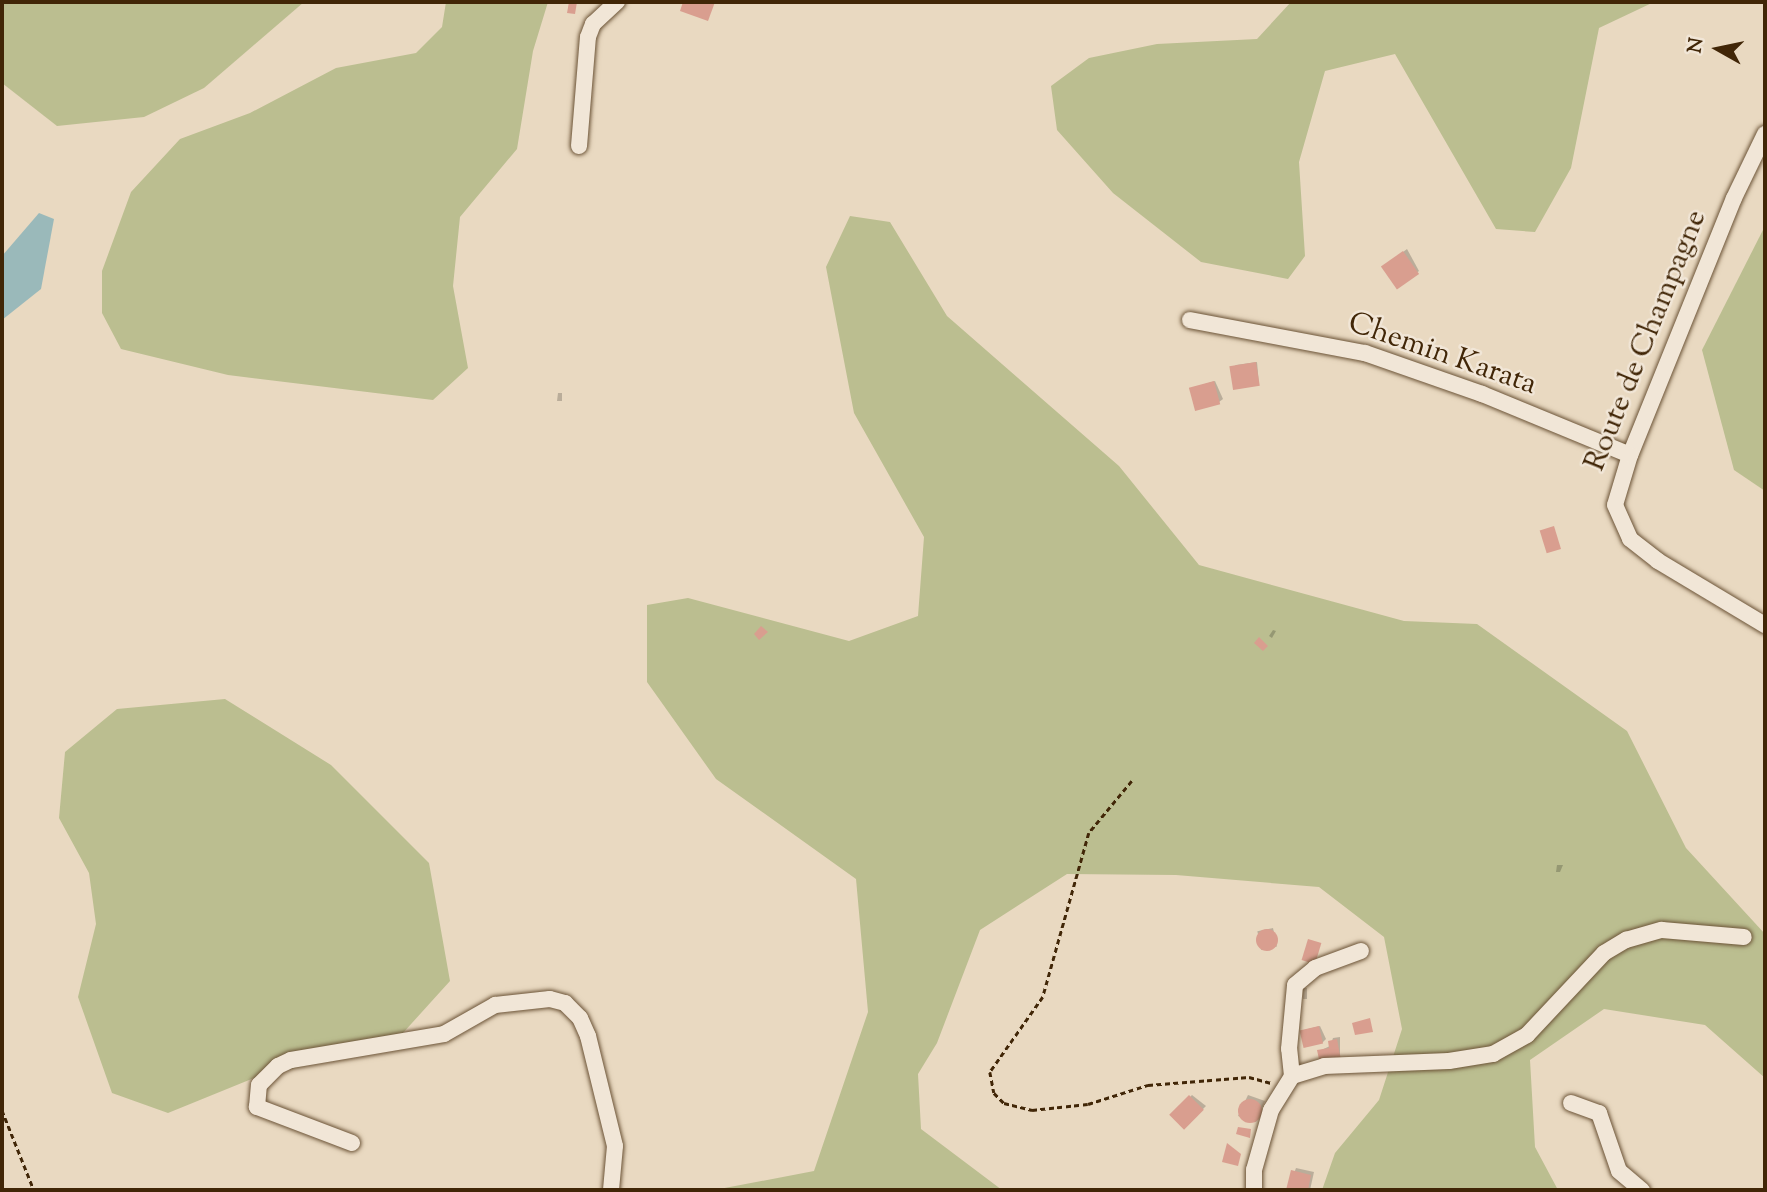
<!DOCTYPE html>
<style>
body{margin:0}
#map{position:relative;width:1767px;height:1192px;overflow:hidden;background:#e9d9c1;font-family:"Sorts Mill Goudy",serif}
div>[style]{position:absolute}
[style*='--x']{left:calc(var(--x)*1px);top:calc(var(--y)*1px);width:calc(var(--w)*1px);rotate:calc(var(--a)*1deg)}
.green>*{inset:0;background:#bbbe90}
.water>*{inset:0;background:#9ab9ba}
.shadow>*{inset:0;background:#0003;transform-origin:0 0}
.building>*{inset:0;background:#d99e8f;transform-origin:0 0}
.round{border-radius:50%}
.path>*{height:2.5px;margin-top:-1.25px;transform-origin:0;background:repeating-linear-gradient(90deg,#412607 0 5px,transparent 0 8.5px)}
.roads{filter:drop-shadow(0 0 2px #6b5336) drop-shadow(0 0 2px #6b5336)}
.minor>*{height:16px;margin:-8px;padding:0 8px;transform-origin:8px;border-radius:8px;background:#f1e6d7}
span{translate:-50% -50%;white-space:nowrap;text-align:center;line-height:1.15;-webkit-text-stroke:5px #f1e6d7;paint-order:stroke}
.street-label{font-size:30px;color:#412607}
.frame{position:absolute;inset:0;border:4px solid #412607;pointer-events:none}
.north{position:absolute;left:1683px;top:14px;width:70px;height:70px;-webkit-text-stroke:5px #f1e6d7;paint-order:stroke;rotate:279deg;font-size:19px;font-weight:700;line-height:28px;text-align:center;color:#412607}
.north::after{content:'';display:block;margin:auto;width:24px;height:32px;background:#412607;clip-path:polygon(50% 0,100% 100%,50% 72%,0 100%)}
</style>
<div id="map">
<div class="green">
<i style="clip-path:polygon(2px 2px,304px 2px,204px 88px,144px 117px,57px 126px,2px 83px)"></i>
<i style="clip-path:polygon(446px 2px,548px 2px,533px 51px,517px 149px,460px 217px,453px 286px,468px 368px,433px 400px,228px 375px,121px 349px,102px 313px,102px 271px,131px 192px,180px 139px,250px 113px,336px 68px,416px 53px,442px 27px)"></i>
<i style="clip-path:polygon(1291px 2px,1654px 2px,1599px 28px,1571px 168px,1535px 232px,1496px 229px,1395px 54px,1325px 71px,1299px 162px,1305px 256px,1288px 279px,1201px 262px,1113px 193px,1057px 130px,1051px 86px,1089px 58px,1157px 44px,1257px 39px)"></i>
<i style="clip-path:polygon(850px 216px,890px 222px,947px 316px,1119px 466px,1199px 565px,1404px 621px,1477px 624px,1627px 731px,1686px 848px,1765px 934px,1765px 1078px,1705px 1025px,1604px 1009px,1530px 1060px,1535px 1147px,1558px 1190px,1322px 1190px,1335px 1153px,1379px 1100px,1402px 1029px,1384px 937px,1319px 887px,1176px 875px,1067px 874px,980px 930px,937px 1043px,918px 1074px,921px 1129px,1002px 1190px,714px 1190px,814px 1171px,868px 1012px,856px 879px,716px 779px,647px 682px,647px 605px,688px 598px,849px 641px,918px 616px,924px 537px,854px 413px,826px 267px)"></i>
<i style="clip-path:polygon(1765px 226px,1765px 491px,1734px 470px,1702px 350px)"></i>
<i style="clip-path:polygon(225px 699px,331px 765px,429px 863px,450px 981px,393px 1044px,254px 1078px,168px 1113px,112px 1093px,78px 997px,96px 924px,89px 873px,59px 818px,65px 752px,117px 709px)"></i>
</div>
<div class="water">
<i style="clip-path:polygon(39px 213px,54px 219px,41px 289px,2px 320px,2px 256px)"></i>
</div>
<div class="shadow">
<i style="clip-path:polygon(1407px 249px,1419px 271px,1397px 287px,1387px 264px)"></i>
<i style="clip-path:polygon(1257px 362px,1259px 384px,1232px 368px,1236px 365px)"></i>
<i style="clip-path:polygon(1215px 381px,1223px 399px,1219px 402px,1192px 388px)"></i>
<i style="clip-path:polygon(558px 393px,562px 393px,562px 401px,557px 401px)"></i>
<i style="clip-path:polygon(1273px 630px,1276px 631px,1272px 638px,1269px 636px)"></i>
<i style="clip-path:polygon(1563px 865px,1560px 872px,1556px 872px,1557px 865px)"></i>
<i style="left:1273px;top:928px;width:19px;height:16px;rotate:78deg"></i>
<i style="left:1303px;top:988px;width:4px;height:11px"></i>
<i style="clip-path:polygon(1320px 1026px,1326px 1039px,1322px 1043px,1300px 1031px)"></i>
<i style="clip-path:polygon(1340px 1037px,1340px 1058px,1319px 1051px,1330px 1046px,1333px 1038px)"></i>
<i style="clip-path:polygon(1192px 1095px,1206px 1106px,1184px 1128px,1174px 1113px)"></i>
<i style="clip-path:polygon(1248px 1095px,1265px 1101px,1256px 1122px,1238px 1116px)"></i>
<i style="clip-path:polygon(1296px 1168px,1314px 1172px,1310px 1190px,1288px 1190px)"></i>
</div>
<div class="building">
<i style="clip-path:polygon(569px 2px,577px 2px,575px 14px,567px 13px)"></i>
<i style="clip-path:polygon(683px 2px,715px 2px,708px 21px,680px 11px)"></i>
<i style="left:1403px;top:251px;width:28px;height:27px;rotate:55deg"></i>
<i style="left:1256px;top:362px;width:24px;height:27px;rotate:81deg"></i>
<i style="left:1214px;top:381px;width:24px;height:26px;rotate:75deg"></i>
<i style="left:1554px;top:526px;width:24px;height:15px;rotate:73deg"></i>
<i style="clip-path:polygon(761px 626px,768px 632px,759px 640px,754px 634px)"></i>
<i style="clip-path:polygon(1259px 637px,1268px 646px,1263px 651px,1254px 643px)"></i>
<i class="round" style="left:1256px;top:929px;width:22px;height:22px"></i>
<i style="left:1308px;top:939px;width:14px;height:22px;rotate:17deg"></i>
<i style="clip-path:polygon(1370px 1018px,1373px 1032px,1355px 1035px,1352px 1023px)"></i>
<i style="left:1319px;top:1026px;width:18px;height:20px;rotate:77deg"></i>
<i style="clip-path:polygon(1337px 1039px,1341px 1060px,1320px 1064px,1317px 1050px,1329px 1048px,1328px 1041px)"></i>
<i style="left:1189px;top:1095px;width:21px;height:28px;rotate:45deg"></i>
<i class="round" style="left:1238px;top:1099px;width:24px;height:24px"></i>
<i style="clip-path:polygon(1238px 1127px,1251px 1129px,1250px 1138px,1236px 1134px)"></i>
<i style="clip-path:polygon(1227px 1143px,1241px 1154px,1238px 1166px,1222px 1162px)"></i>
<i style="clip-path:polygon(1291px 1170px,1311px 1175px,1308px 1190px,1286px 1190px)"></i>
</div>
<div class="path">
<i style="--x:1132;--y:781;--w:67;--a:129.6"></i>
<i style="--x:1089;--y:833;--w:170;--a:105.7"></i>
<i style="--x:1043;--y:997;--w:92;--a:125.2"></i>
<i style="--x:990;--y:1072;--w:21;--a:79"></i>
<i style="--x:994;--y:1093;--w:14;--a:45"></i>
<i style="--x:1004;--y:1103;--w:29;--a:14"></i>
<i style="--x:1032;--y:1110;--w:56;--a:-6.1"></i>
<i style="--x:1088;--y:1104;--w:63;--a:-17.6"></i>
<i style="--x:1148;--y:1085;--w:101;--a:-4.5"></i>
<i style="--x:1249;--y:1077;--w:23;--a:15"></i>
<i style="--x:2;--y:1110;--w:86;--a:68.2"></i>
</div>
<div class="roads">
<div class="minor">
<i style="--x:1765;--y:134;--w:71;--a:115.8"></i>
<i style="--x:1734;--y:198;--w:277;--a:112"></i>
<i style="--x:1630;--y:455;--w:52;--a:106.7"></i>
<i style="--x:1615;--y:505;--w:37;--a:66"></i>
<i style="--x:1630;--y:539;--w:36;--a:38"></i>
<i style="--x:1658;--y:561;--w:125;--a:30.9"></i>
<i style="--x:579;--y:146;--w:109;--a:-85.3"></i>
<i style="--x:588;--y:37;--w:14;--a:-69"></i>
<i style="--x:593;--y:24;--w:33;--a:-43"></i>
<i style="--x:1190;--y:320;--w:178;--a:10.7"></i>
<i style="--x:1365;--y:353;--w:124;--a:19.3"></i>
<i style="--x:1482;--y:394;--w:160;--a:22.4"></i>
<i style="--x:1292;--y:1076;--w:27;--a:-96"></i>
<i style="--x:1289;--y:1049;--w:64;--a:-84.6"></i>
<i style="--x:1295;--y:985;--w:26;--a:-40"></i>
<i style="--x:1315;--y:968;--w:49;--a:-20.3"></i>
<i style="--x:1571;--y:1103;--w:30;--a:20"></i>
<i style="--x:1599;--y:1113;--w:61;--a:71"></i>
<i style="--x:1619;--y:1171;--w:30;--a:40"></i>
<i style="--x:352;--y:1143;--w:102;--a:-159.2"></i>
<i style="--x:257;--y:1107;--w:22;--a:-85"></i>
<i style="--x:259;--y:1085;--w:27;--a:-45"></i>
<i style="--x:278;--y:1066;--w:14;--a:-25"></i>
<i style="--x:291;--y:1060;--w:155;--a:-9.6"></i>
<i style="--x:444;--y:1034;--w:59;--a:-29.6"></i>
<i style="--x:495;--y:1005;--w:55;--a:-6.2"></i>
<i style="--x:550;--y:999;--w:16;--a:15"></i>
<i style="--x:565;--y:1003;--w:21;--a:45"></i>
<i style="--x:580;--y:1018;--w:20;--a:66"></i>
<i style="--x:588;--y:1036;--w:113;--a:76.2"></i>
<i style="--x:615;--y:1146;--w:44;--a:95.2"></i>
<i style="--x:1254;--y:1190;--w:20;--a:-90"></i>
<i style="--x:1254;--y:1170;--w:62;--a:-74.2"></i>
<i style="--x:1271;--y:1110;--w:40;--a:-58"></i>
<i style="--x:1292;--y:1076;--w:34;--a:-17"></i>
<i style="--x:1324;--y:1066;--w:125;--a:-2.3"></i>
<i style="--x:1449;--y:1061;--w:45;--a:-9"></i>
<i style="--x:1493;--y:1054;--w:39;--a:-29"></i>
<i style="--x:1527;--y:1035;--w:112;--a:-46.8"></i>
<i style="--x:1604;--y:953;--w:26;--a:-31"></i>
<i style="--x:1626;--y:940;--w:37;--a:-16"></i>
<i style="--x:1662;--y:930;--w:82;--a:4.9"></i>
</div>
</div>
<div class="street-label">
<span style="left:1647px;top:341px;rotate:-68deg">Route de Champagne</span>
<span style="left:1442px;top:355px;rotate:19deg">Chemin Karata</span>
</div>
<div class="frame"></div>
<div class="north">N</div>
</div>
